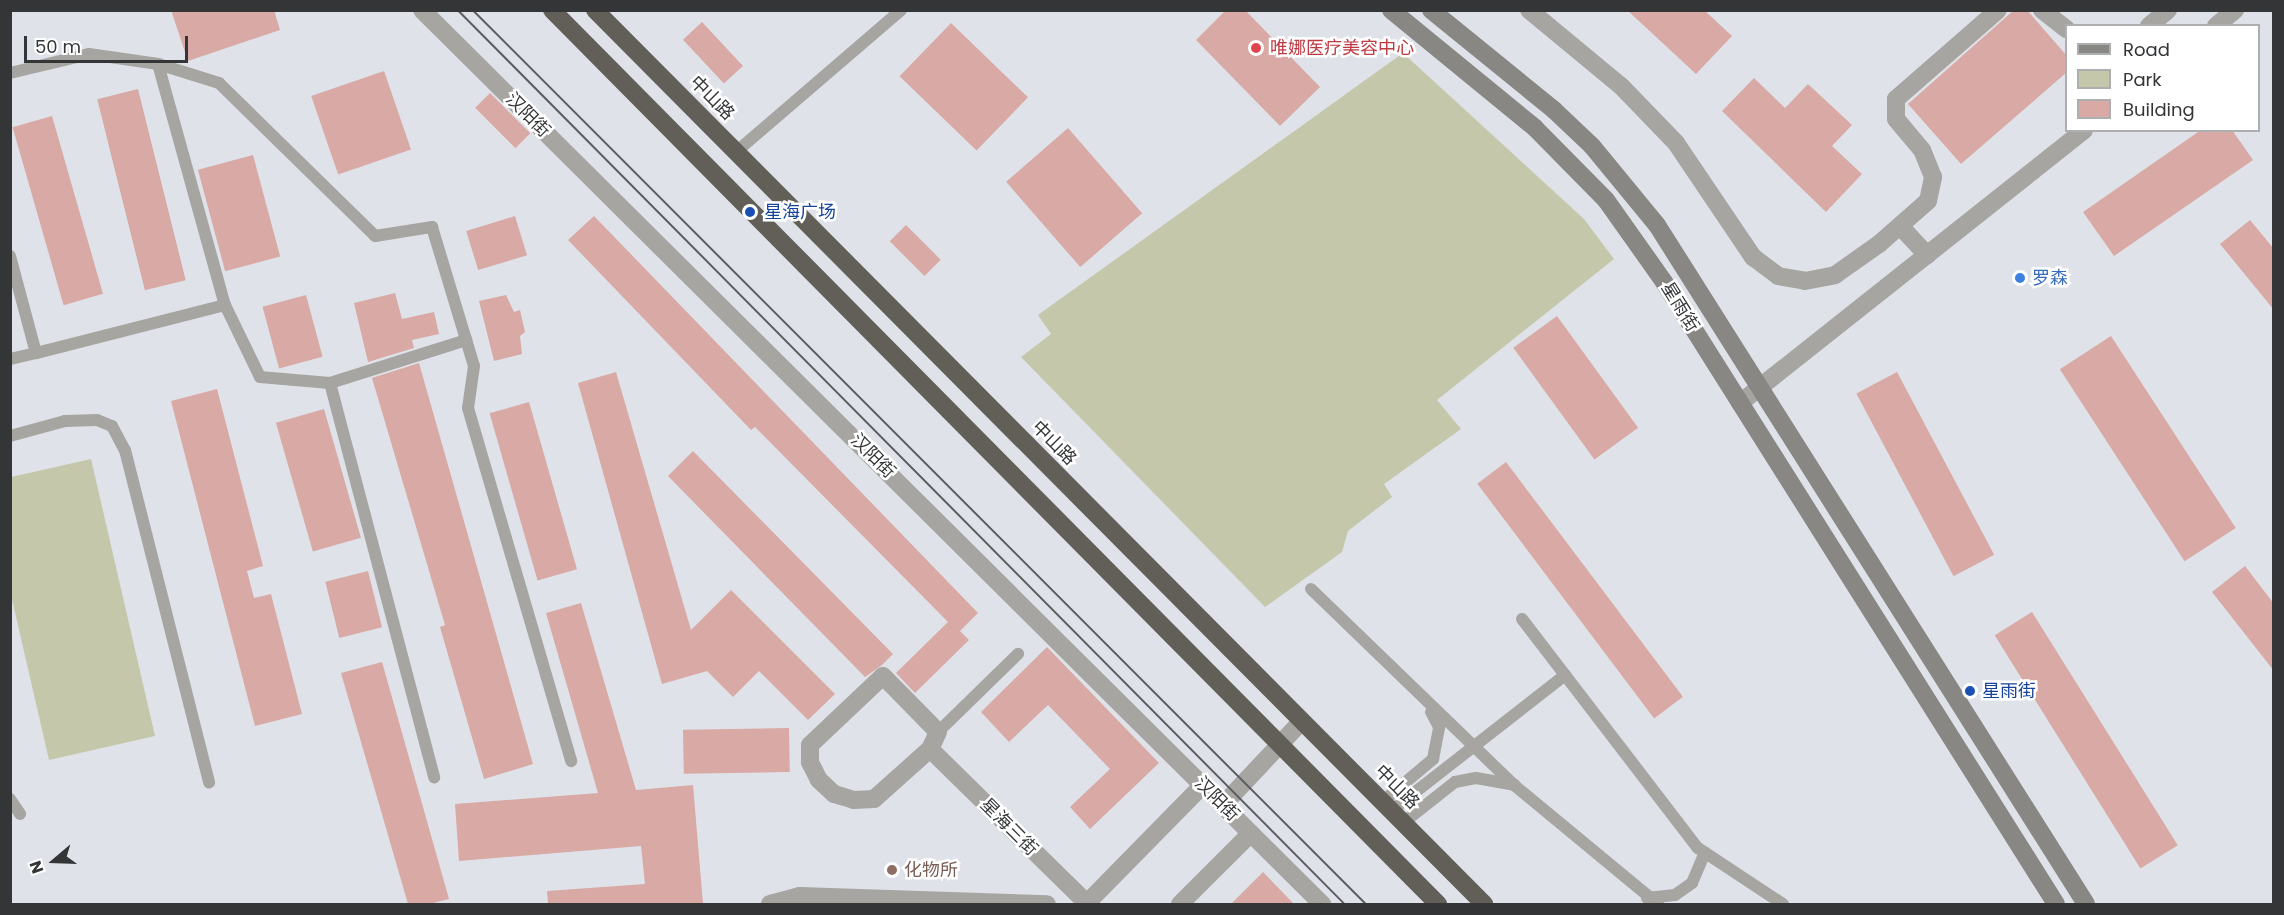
<!DOCTYPE html>
<meta charset="utf-8">
<style>
body{margin:0}
#map{position:relative;width:2284px;height:915px;overflow:hidden;background:#dfe3e9;font-family:Poppins,"Noto Sans SC",sans-serif}
div>[style]{position:absolute}
[style*='--x']{left:calc(var(--x)*1px);top:calc(var(--y)*1px);width:calc(var(--w)*1px);rotate:calc(var(--a)*1deg)}
.green>*{inset:0;background:#c5c7aa}
.building>*{inset:0;background:#d8a9a5;transform-origin:0 0}
.lane>*{height:12px;margin:-6px;padding:0 6px;transform-origin:6px;border-radius:6px;background:#a6a5a2}
.street>*{height:18px;margin:-9px;padding:0 9px;transform-origin:9px;border-radius:9px;background:#a6a5a2}
.secondary>*{height:18px;margin:-9px;padding:0 9px;transform-origin:9px;border-radius:9px;background:#898783}
.highway>*{height:18px;margin:-9px;padding:0 9px;transform-origin:9px;border-radius:9px;background:#625f59}
.tram>*{height:1.5px;margin:-0.75px;padding:0 0.75px;transform-origin:0.75px;border-radius:0.75px;background:#5b5d60}
.dots>*{width:16px;height:16px;translate:-50% -50%;box-sizing:border-box;border:3px solid #fff;border-radius:50%}
span{translate:-50% -50%;white-space:nowrap;text-align:center;line-height:1.15;-webkit-text-stroke:5px #fff;paint-order:stroke}
.health-label{font-size:18px;color:#be3a42}
.left{translate:0 -50%;text-align:left}
.street-label{font-size:18px;color:#333537}
.transit-label{font-size:18px;color:#164399}
.shop-label{font-size:18px;color:#366cbe}
.education-label{font-size:18px;color:#785e54}
.frame{position:absolute;inset:0;border:12px solid #333537;pointer-events:none}
.legend{position:absolute;left:2065px;top:24px;width:195px;height:108px;box-sizing:border-box;background:#fff;border:2px solid #adaeaf;margin:0;padding:8px 10px;list-style:none;font-size:18px;color:#333537}
.legend li{display:flex;align-items:center;gap:12px;height:30px}
.legend b{width:30px;border:2px solid #adaeaf}
.north{position:absolute;left:24px;top:831px;width:60px;height:60px;-webkit-text-stroke:4px #fff;paint-order:stroke;rotate:251deg;font-size:16px;font-weight:700;line-height:24px;text-align:center;color:#333537}
.north::after{content:'';display:block;margin:auto;width:21px;height:27px;background:#333537;clip-path:polygon(50% 0,100% 100%,50% 72%,0 100%)}
.scale{position:absolute;left:24px;top:36px;width:164px;height:27px;box-sizing:border-box;border:3px solid #333537;border-top:0;padding-left:8px;font-size:18px;line-height:21px;white-space:nowrap;color:#333537;-webkit-text-stroke:4px #fff;paint-order:stroke}
</style>
<div id="map">
<div class="green">
<i style="clip-path:polygon(1403px 53px,1584px 219px,1614px 259px,1437px 400px,1461px 429px,1384px 484px,1392px 497px,1348px 531px,1342px 552px,1265px 607px,1021px 357px,1051px 334px,1038px 315px)"></i>
<i style="clip-path:polygon(91px 459px,155px 736px,49px 760px,11px 595px,11px 477px)"></i>
</div>
<div class="building">
<i style="clip-path:polygon(171px 10px,274px 10px,280px 30px,188px 61px)"></i>
<i style="clip-path:polygon(1226px 10px,1245px 10px,1320px 87px,1280px 126px,1196px 40px)"></i>
<i style="clip-path:polygon(1627px 10px,1704px 10px,1732px 36px,1696px 74px)"></i>
<i style="clip-path:polygon(2014px 10px,2027px 10px,2067px 56px,2067px 72px,1961px 164px,1908px 104px)"></i>
<i style="left:702px;top:22px;width:60px;height:26px;rotate:47deg"></i>
<i style="left:951px;top:23px;width:107px;height:74px;rotate:44deg"></i>
<i style="left:384px;top:71px;width:83px;height:77px;rotate:71deg"></i>
<i style="clip-path:polygon(1754px 78px,1785px 108px,1808px 84px,1852px 125px,1832px 146px,1862px 174px,1826px 212px,1722px 111px)"></i>
<i style="left:138px;top:89px;width:197px;height:42px;rotate:76deg"></i>
<i style="left:490px;top:93px;width:57px;height:21px;rotate:45deg"></i>
<i style="left:52px;top:116px;width:185px;height:41px;rotate:74deg"></i>
<i style="left:1068px;top:128px;width:113px;height:82px;rotate:49deg"></i>
<i style="clip-path:polygon(2201px 130px,2232px 130px,2253px 160px,2114px 256px,2083px 212px)"></i>
<i style="left:253px;top:155px;width:105px;height:57px;rotate:75deg"></i>
<i style="left:515px;top:216px;width:41px;height:51px;rotate:73deg"></i>
<i style="clip-path:polygon(594px 216px,978px 613px,960px 631px,969px 640px,915px 693px,896px 673px,948px 622px,755px 427px,751px 430px,568px 240px)"></i>
<i style="clip-path:polygon(2250px 220px,2274px 249px,2274px 310px,2220px 244px)"></i>
<i style="left:906px;top:225px;width:49px;height:23px;rotate:45deg"></i>
<i style="clip-path:polygon(395px 293px,402px 319px,434px 312px,439px 334px,412px 340px,414px 348px,368px 362px,354px 303px)"></i>
<i style="left:306px;top:295px;width:64px;height:45px;rotate:75deg"></i>
<i style="clip-path:polygon(506px 295px,514px 312px,520px 310px,525px 332px,520px 336px,522px 354px,494px 361px,479px 301px)"></i>
<i style="left:1557px;top:316px;width:138px;height:54px;rotate:54deg"></i>
<i style="left:2111px;top:336px;width:229px;height:61px;rotate:57deg"></i>
<i style="clip-path:polygon(419px 363px,533px 764px,484px 779px,440px 627px,445px 625px,372px 378px)"></i>
<i style="clip-path:polygon(616px 372px,691px 630px,731px 590px,835px 694px,808px 720px,759px 671px,733px 697px,707px 671px,662px 684px,578px 383px)"></i>
<i style="left:1897px;top:372px;width:207px;height:46px;rotate:62deg"></i>
<i style="clip-path:polygon(217px 389px,263px 566px,247px 571px,254px 598px,271px 594px,302px 714px,255px 726px,171px 401px)"></i>
<i style="left:529px;top:402px;width:174px;height:41px;rotate:74deg"></i>
<i style="left:324px;top:409px;width:134px;height:50px;rotate:74deg"></i>
<i style="clip-path:polygon(693px 451px,893px 654px,882px 665px,865px 677px,668px 476px)"></i>
<i style="left:1506px;top:462px;width:294px;height:36px;rotate:53deg"></i>
<i style="clip-path:polygon(2245px 566px,2274px 604px,2274px 671px,2212px 592px)"></i>
<i style="left:368px;top:571px;width:58px;height:44px;rotate:76deg"></i>
<i style="clip-path:polygon(581px 603px,636px 790px,693px 785px,703px 904px,548px 904px,547px 891px,645px 884px,641px 846px,459px 861px,455px 804px,598px 793px,546px 613px)"></i>
<i style="left:2032px;top:612px;width:275px;height:44px;rotate:58deg"></i>
<i style="clip-path:polygon(1047px 647px,1159px 763px,1090px 829px,1070px 807px,1110px 769px,1048px 705px,1009px 742px,981px 712px)"></i>
<i style="clip-path:polygon(382px 662px,449px 899px,429px 904px,408px 904px,341px 673px)"></i>
<i style="left:789px;top:728px;width:44px;height:106px;rotate:89deg"></i>
<i style="clip-path:polygon(1263px 872px,1294px 904px,1231px 904px)"></i>
</div>
<div class="lane">
<i style="--x:158;--y:64;--w:64;--a:17.3"></i>
<i style="--x:219;--y:83;--w:219;--a:44.4"></i>
<i style="--x:375;--y:236;--w:58;--a:-9"></i>
<i style="--x:432;--y:227;--w:145;--a:73.2"></i>
<i style="--x:474;--y:366;--w:42;--a:98.1"></i>
<i style="--x:468;--y:408;--w:368;--a:73.7"></i>
<i style="--x:10;--y:73;--w:81;--a:-13.5"></i>
<i style="--x:89;--y:54;--w:70;--a:8.2"></i>
<i style="--x:158;--y:64;--w:250;--a:74.5"></i>
<i style="--x:225;--y:305;--w:195;--a:165.7"></i>
<i style="--x:736;--y:152;--w:218;--a:-40.7"></i>
<i style="--x:10;--y:256;--w:100;--a:75"></i>
<i style="--x:36;--y:353;--w:27;--a:167"></i>
<i style="--x:225;--y:305;--w:80;--a:64.1"></i>
<i style="--x:260;--y:377;--w:70;--a:4.9"></i>
<i style="--x:330;--y:383;--w:408;--a:75.2"></i>
<i style="--x:330;--y:383;--w:143;--a:-17.5"></i>
<i style="--x:10;--y:436;--w:57;--a:-15.3"></i>
<i style="--x:65;--y:421;--w:32;--a:-2"></i>
<i style="--x:97;--y:420;--w:16;--a:22"></i>
<i style="--x:112;--y:426;--w:27;--a:62"></i>
<i style="--x:125;--y:450;--w:343;--a:75.8"></i>
<i style="--x:1311;--y:589;--w:282;--a:44"></i>
<i style="--x:1514;--y:785;--w:187;--a:39.6"></i>
<i style="--x:1522;--y:619;--w:289;--a:52.5"></i>
<i style="--x:1698;--y:848;--w:102;--a:33.4"></i>
<i style="--x:938;--y:732;--w:112;--a:-44.3"></i>
<i style="--x:10;--y:799;--w:18;--a:56"></i>
<i style="--x:1382;--y:802;--w:67;--a:-40.1"></i>
<i style="--x:1433;--y:759;--w:33;--a:-79"></i>
<i style="--x:1439;--y:727;--w:17;--a:-118"></i>
<i style="--x:1391;--y:811;--w:221;--a:-38"></i>
<i style="--x:1403;--y:823;--w:66;--a:-38.3"></i>
<i style="--x:1455;--y:782;--w:21;--a:-11"></i>
<i style="--x:1476;--y:778;--w:39;--a:10"></i>
<i style="--x:1647;--y:898;--w:28;--a:-6"></i>
<i style="--x:1675;--y:895;--w:21;--a:-35"></i>
<i style="--x:1692;--y:883;--w:33;--a:-67"></i>
</div>
<div class="street">
<i style="--x:422;--y:10;--w:1269;--a:44.81"></i>
<i style="--x:1529;--y:10;--w:119;--a:39.6"></i>
<i style="--x:1621;--y:86;--w:79;--a:46"></i>
<i style="--x:1676;--y:143;--w:138;--a:56"></i>
<i style="--x:1753;--y:257;--w:31;--a:37"></i>
<i style="--x:1778;--y:276;--w:27;--a:10"></i>
<i style="--x:1805;--y:281;--w:31;--a:-11"></i>
<i style="--x:1835;--y:275;--w:54;--a:-35.2"></i>
<i style="--x:1879;--y:244;--w:65;--a:-41.3"></i>
<i style="--x:1928;--y:201;--w:25;--a:-78"></i>
<i style="--x:1933;--y:177;--w:29;--a:-112"></i>
<i style="--x:1922;--y:150;--w:40;--a:-130"></i>
<i style="--x:1896;--y:119;--w:20;--a:-90"></i>
<i style="--x:1896;--y:99;--w:135;--a:-41.1"></i>
<i style="--x:2042;--y:10;--w:31;--a:38"></i>
<i style="--x:2149;--y:26;--w:25;--a:-40"></i>
<i style="--x:2216;--y:26;--w:25;--a:-40"></i>
<i style="--x:1900;--y:226;--w:40;--a:47"></i>
<i style="--x:1740;--y:403;--w:439;--a:-38.4"></i>
<i style="--x:883;--y:676;--w:78;--a:45.5"></i>
<i style="--x:938;--y:732;--w:19;--a:115"></i>
<i style="--x:930;--y:749;--w:75;--a:138.2"></i>
<i style="--x:874;--y:799;--w:20;--a:177"></i>
<i style="--x:854;--y:800;--w:21;--a:-163"></i>
<i style="--x:834;--y:794;--w:21;--a:-137"></i>
<i style="--x:819;--y:780;--w:20;--a:-117"></i>
<i style="--x:810;--y:762;--w:17;--a:-90"></i>
<i style="--x:810;--y:745;--w:100;--a:-43.4"></i>
<i style="--x:930;--y:749;--w:221;--a:44.5"></i>
<i style="--x:1223;--y:805;--w:115;--a:-46.8"></i>
<i style="--x:770;--y:904;--w:31;--a:-15"></i>
<i style="--x:800;--y:896;--w:247;--a:1.9"></i>
<i style="--x:1086;--y:904;--w:167;--a:-45.5"></i>
<i style="--x:1180;--y:904;--w:100;--a:-45"></i>
</div>
<div class="secondary">
<i style="--x:1391;--y:10;--w:186;--a:39.3"></i>
<i style="--x:1535;--y:128;--w:101;--a:45.4"></i>
<i style="--x:1606;--y:200;--w:100;--a:54.7"></i>
<i style="--x:1664;--y:282;--w:735;--a:57.78"></i>
<i style="--x:1431;--y:10;--w:159;--a:39.1"></i>
<i style="--x:1554;--y:110;--w:52;--a:43.5"></i>
<i style="--x:1592;--y:146;--w:102;--a:50.6"></i>
<i style="--x:1657;--y:225;--w:803;--a:57.71"></i>
</div>
<div class="highway">
<i style="--x:552;--y:10;--w:1259;--a:45.26"></i>
<i style="--x:595;--y:10;--w:1261;--a:45.16"></i>
</div>
<div class="tram">
<i style="--x:458;--y:10;--w:1259;--a:45.23"></i>
<i style="--x:473;--y:10;--w:1264;--a:45.03"></i>
</div>
<div class="dots">
<i style="left:1256px;top:48px;background:#e0444e"></i>
<i style="left:750px;top:212px;background:#1a4fb4"></i>
<i style="left:2020px;top:278px;background:#3f7fe0"></i>
<i style="left:1970px;top:691px;background:#1a4fb4"></i>
<i style="left:892px;top:870px;background:#8d6e63"></i>
</div>
<div class="health-label">
<span class="left" style="left:1270px;top:48px">唯娜医疗美容中心</span>
</div>
<div class="street-label">
<span style="left:712px;top:98px;rotate:45deg">中山路</span>
<span style="left:528px;top:115px;rotate:45deg">汉阳街</span>
<span style="left:1680px;top:307px;rotate:58deg">星雨街</span>
<span style="left:1054px;top:443px;rotate:45deg">中山路</span>
<span style="left:873px;top:456px;rotate:45deg">汉阳街</span>
<span style="left:1397px;top:787px;rotate:45deg">中山路</span>
<span style="left:1217px;top:799px;rotate:45deg">汉阳街</span>
<span style="left:1009px;top:827px;rotate:45deg">星海三街</span>
</div>
<div class="transit-label">
<span class="left" style="left:764px;top:212px">星海广场</span>
<span class="left" style="left:1982px;top:691px">星雨街</span>
</div>
<div class="shop-label">
<span class="left" style="left:2032px;top:278px">罗森</span>
</div>
<div class="education-label">
<span class="left" style="left:904px;top:870px">化物所</span>
</div>
<div class="frame"></div>
<ul class="legend">
<li><b style="height:8px;background:#898783"></b>Road</li>
<li><b style="height:16px;background:#c5c7aa"></b>Park</li>
<li><b style="height:16px;background:#d8a9a5"></b>Building</li>
</ul>
<div class="north">N</div>
<div class="scale">50 m</div>
</div>
